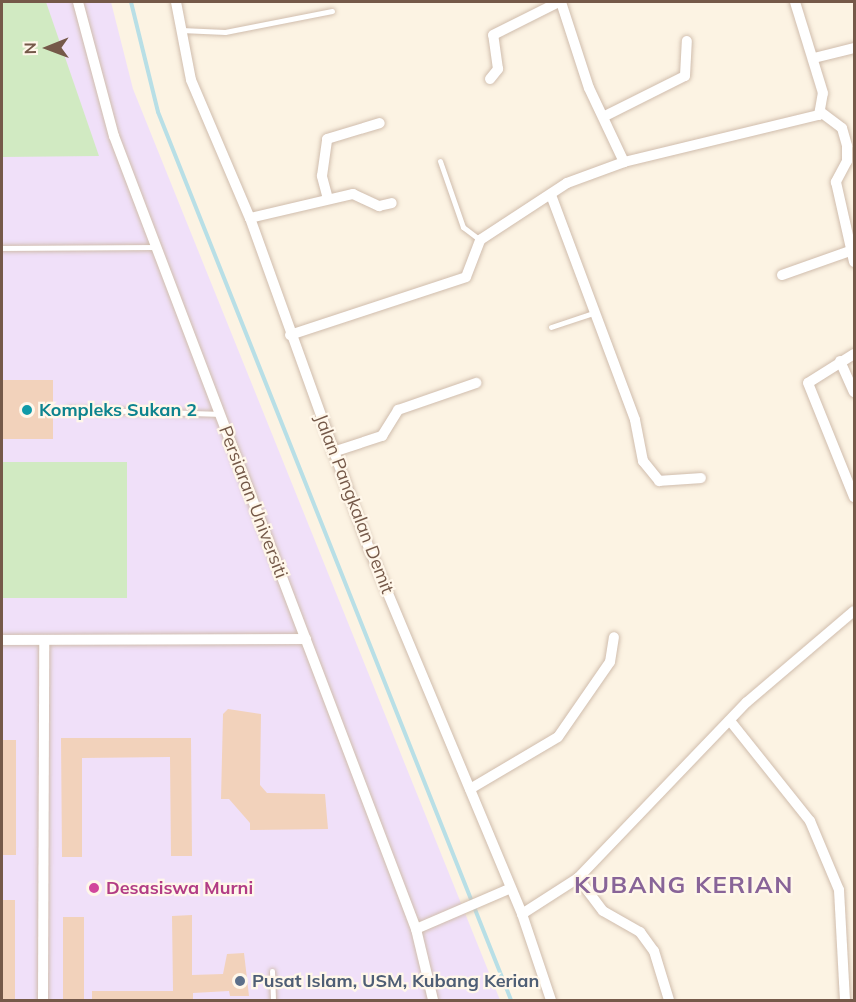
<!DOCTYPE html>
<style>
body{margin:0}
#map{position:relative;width:856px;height:1002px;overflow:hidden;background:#fcf3e3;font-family:Mulish,sans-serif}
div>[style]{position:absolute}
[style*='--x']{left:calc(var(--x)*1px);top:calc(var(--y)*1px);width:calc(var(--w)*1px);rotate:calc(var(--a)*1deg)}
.education>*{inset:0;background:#f0e0f9}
.green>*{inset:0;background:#d1eac2;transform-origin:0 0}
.stream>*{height:4px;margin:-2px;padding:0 2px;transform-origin:2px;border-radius:2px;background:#b8dfe6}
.building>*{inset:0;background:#f2d2bb;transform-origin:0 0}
.roads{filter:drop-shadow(0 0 2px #d0bdad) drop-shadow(0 0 2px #d0bdad)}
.lane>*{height:5px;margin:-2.5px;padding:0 2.5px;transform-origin:2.5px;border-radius:2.5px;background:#fff}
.street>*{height:10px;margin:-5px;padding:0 5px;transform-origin:5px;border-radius:5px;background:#fff}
.dots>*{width:16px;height:16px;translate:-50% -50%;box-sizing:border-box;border:3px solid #fff7ea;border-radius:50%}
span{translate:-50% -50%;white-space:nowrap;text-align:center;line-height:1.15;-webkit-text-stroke:4.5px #fff7ea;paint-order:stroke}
.culture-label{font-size:18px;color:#0d838f;font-weight:700}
.left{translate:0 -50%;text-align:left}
.street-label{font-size:18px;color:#755949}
.hotel-label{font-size:18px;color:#b23c85;font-weight:700}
.service-label{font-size:18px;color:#4e5e75;font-weight:700}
.district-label{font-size:24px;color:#886498;font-weight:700;letter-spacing:1.5px}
.frame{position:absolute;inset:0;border:3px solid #755949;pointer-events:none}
.north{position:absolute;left:18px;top:18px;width:60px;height:60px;-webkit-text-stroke:4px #fff7ea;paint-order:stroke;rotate:269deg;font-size:16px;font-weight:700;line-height:24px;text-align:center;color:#755949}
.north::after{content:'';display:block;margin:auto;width:21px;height:27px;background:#755949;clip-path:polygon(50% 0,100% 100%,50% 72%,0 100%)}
</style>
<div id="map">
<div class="education">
<i style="clip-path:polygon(2px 2px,111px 2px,133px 89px,500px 1000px,2px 1000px)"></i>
</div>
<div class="green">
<i style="clip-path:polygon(2px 2px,46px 2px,99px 156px,2px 157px)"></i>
<i style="left:127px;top:462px;width:136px;height:125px;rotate:90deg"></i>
</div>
<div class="stream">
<i style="--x:131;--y:2;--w:113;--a:76.2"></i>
<i style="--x:158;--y:112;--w:956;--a:68.32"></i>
</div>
<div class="building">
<i style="left:2px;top:380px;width:51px;height:59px"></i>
<i style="clip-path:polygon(228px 709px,261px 714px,260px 785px,267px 793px,325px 794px,328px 829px,250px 830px,250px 823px,229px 799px,221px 799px,223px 714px)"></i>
<i style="clip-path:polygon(61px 738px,191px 738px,192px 856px,171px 856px,170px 757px,82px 758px,82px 857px,62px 857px)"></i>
<i style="left:2px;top:740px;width:14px;height:115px"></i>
<i style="left:2px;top:900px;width:13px;height:100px"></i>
<i style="clip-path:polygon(192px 915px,192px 975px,223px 974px,227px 954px,244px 953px,249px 996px,230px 996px,229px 991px,193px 993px,193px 1000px,92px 1000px,92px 991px,173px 991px,172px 916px)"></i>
<i style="left:63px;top:917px;width:21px;height:83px"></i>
</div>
<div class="roads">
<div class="lane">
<i style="--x:181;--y:30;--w:44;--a:2.6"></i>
<i style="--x:225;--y:32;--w:109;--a:-11.1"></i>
<i style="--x:440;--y:161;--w:70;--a:70.8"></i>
<i style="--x:463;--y:227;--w:21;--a:37"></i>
<i style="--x:2;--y:248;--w:154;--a:-0.4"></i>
<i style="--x:551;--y:327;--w:44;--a:-18.4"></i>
<i style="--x:68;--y:409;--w:152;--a:1.9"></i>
<i style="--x:272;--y:971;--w:29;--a:88"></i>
</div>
<div class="street">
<i style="--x:78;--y:2;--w:139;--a:75"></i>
<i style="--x:114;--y:136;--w:849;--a:69.15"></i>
<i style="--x:416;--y:929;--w:73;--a:76.5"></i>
<i style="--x:176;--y:2;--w:79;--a:79.1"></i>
<i style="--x:191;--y:80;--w:150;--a:66.9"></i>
<i style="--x:250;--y:218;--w:351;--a:70.2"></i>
<i style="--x:369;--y:548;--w:397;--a:67.3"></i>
<i style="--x:522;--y:914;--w:91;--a:71.4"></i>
<i style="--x:561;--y:2;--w:90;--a:72"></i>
<i style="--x:589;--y:88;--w:82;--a:64.7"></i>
<i style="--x:814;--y:58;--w:41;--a:-14"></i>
<i style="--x:490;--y:79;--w:13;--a:-51"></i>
<i style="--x:498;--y:69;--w:34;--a:-98"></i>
<i style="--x:493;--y:35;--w:74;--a:-26.6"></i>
<i style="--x:822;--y:113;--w:25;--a:37"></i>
<i style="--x:842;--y:128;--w:19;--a:74"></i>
<i style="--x:847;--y:146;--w:15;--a:90"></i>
<i style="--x:847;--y:161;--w:24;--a:118"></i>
<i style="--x:836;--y:182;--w:82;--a:77.3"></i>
<i style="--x:605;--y:116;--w:89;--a:-26.6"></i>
<i style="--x:685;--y:76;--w:35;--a:-87"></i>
<i style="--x:551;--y:195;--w:240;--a:69.5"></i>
<i style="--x:635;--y:420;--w:42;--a:79"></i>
<i style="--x:643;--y:461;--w:26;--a:51"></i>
<i style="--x:659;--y:481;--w:42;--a:-4.1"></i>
<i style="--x:328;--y:199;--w:24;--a:-105"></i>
<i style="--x:322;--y:176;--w:37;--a:-82"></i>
<i style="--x:327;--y:139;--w:55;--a:-16.8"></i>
<i style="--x:250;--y:218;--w:106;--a:-13.1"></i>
<i style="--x:353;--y:194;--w:29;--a:25"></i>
<i style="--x:379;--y:206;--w:13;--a:-13"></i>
<i style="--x:782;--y:275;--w:72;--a:-19.4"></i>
<i style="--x:290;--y:335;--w:185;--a:-18.2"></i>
<i style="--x:466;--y:277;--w:40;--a:-69"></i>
<i style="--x:480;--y:240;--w:104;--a:-33.2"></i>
<i style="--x:567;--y:183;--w:61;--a:-20.2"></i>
<i style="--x:624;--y:162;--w:201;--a:-13.6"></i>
<i style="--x:819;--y:115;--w:22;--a:-80"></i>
<i style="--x:823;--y:93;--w:95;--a:-107.1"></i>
<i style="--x:854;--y:354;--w:54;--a:147.8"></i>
<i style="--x:808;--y:383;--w:123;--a:68"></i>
<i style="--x:840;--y:361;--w:34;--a:66"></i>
<i style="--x:333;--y:452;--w:52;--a:-18.1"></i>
<i style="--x:382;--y:436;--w:31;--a:-58"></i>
<i style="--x:398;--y:410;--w:83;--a:-19.1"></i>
<i style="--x:2;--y:640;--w:304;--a:-0.2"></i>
<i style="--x:731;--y:722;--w:127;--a:51.4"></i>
<i style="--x:810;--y:821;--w:75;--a:67.2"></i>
<i style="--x:839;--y:890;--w:110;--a:86.9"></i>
<i style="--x:470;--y:789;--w:102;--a:-30.6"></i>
<i style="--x:558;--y:737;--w:91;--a:-55.3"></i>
<i style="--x:610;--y:662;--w:25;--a:-81"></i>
<i style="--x:578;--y:878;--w:41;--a:52.9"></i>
<i style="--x:603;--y:911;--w:43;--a:29.6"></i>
<i style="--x:640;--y:932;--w:24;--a:54"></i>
<i style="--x:654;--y:951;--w:51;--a:73"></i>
<i style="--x:522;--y:914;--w:67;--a:-32.7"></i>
<i style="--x:578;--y:878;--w:244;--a:-46.2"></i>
<i style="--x:747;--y:702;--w:140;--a:-40.4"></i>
<i style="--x:416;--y:929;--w:103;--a:-23.3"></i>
<i style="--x:43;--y:1000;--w:360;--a:-89.8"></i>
</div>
</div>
<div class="dots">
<i style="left:27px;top:410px;background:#0f9aa8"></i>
<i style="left:94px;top:888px;background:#d1479c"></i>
<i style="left:240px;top:981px;background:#5c6f8a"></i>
</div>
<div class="culture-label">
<span class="left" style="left:39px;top:410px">Kompleks Sukan 2</span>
</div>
<div class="street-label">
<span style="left:253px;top:502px;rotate:69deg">Persiaran Universiti</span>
<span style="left:354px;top:504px;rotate:69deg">Jalan Pangkalan Demit</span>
</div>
<div class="hotel-label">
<span class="left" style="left:106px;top:888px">Desasiswa Murni</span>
</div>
<div class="service-label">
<span class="left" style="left:252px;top:981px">Pusat Islam, USM, Kubang Kerian</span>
</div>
<div class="district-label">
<span style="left:684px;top:885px">KUBANG KERIAN</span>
</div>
<div class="frame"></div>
<div class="north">N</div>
</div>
